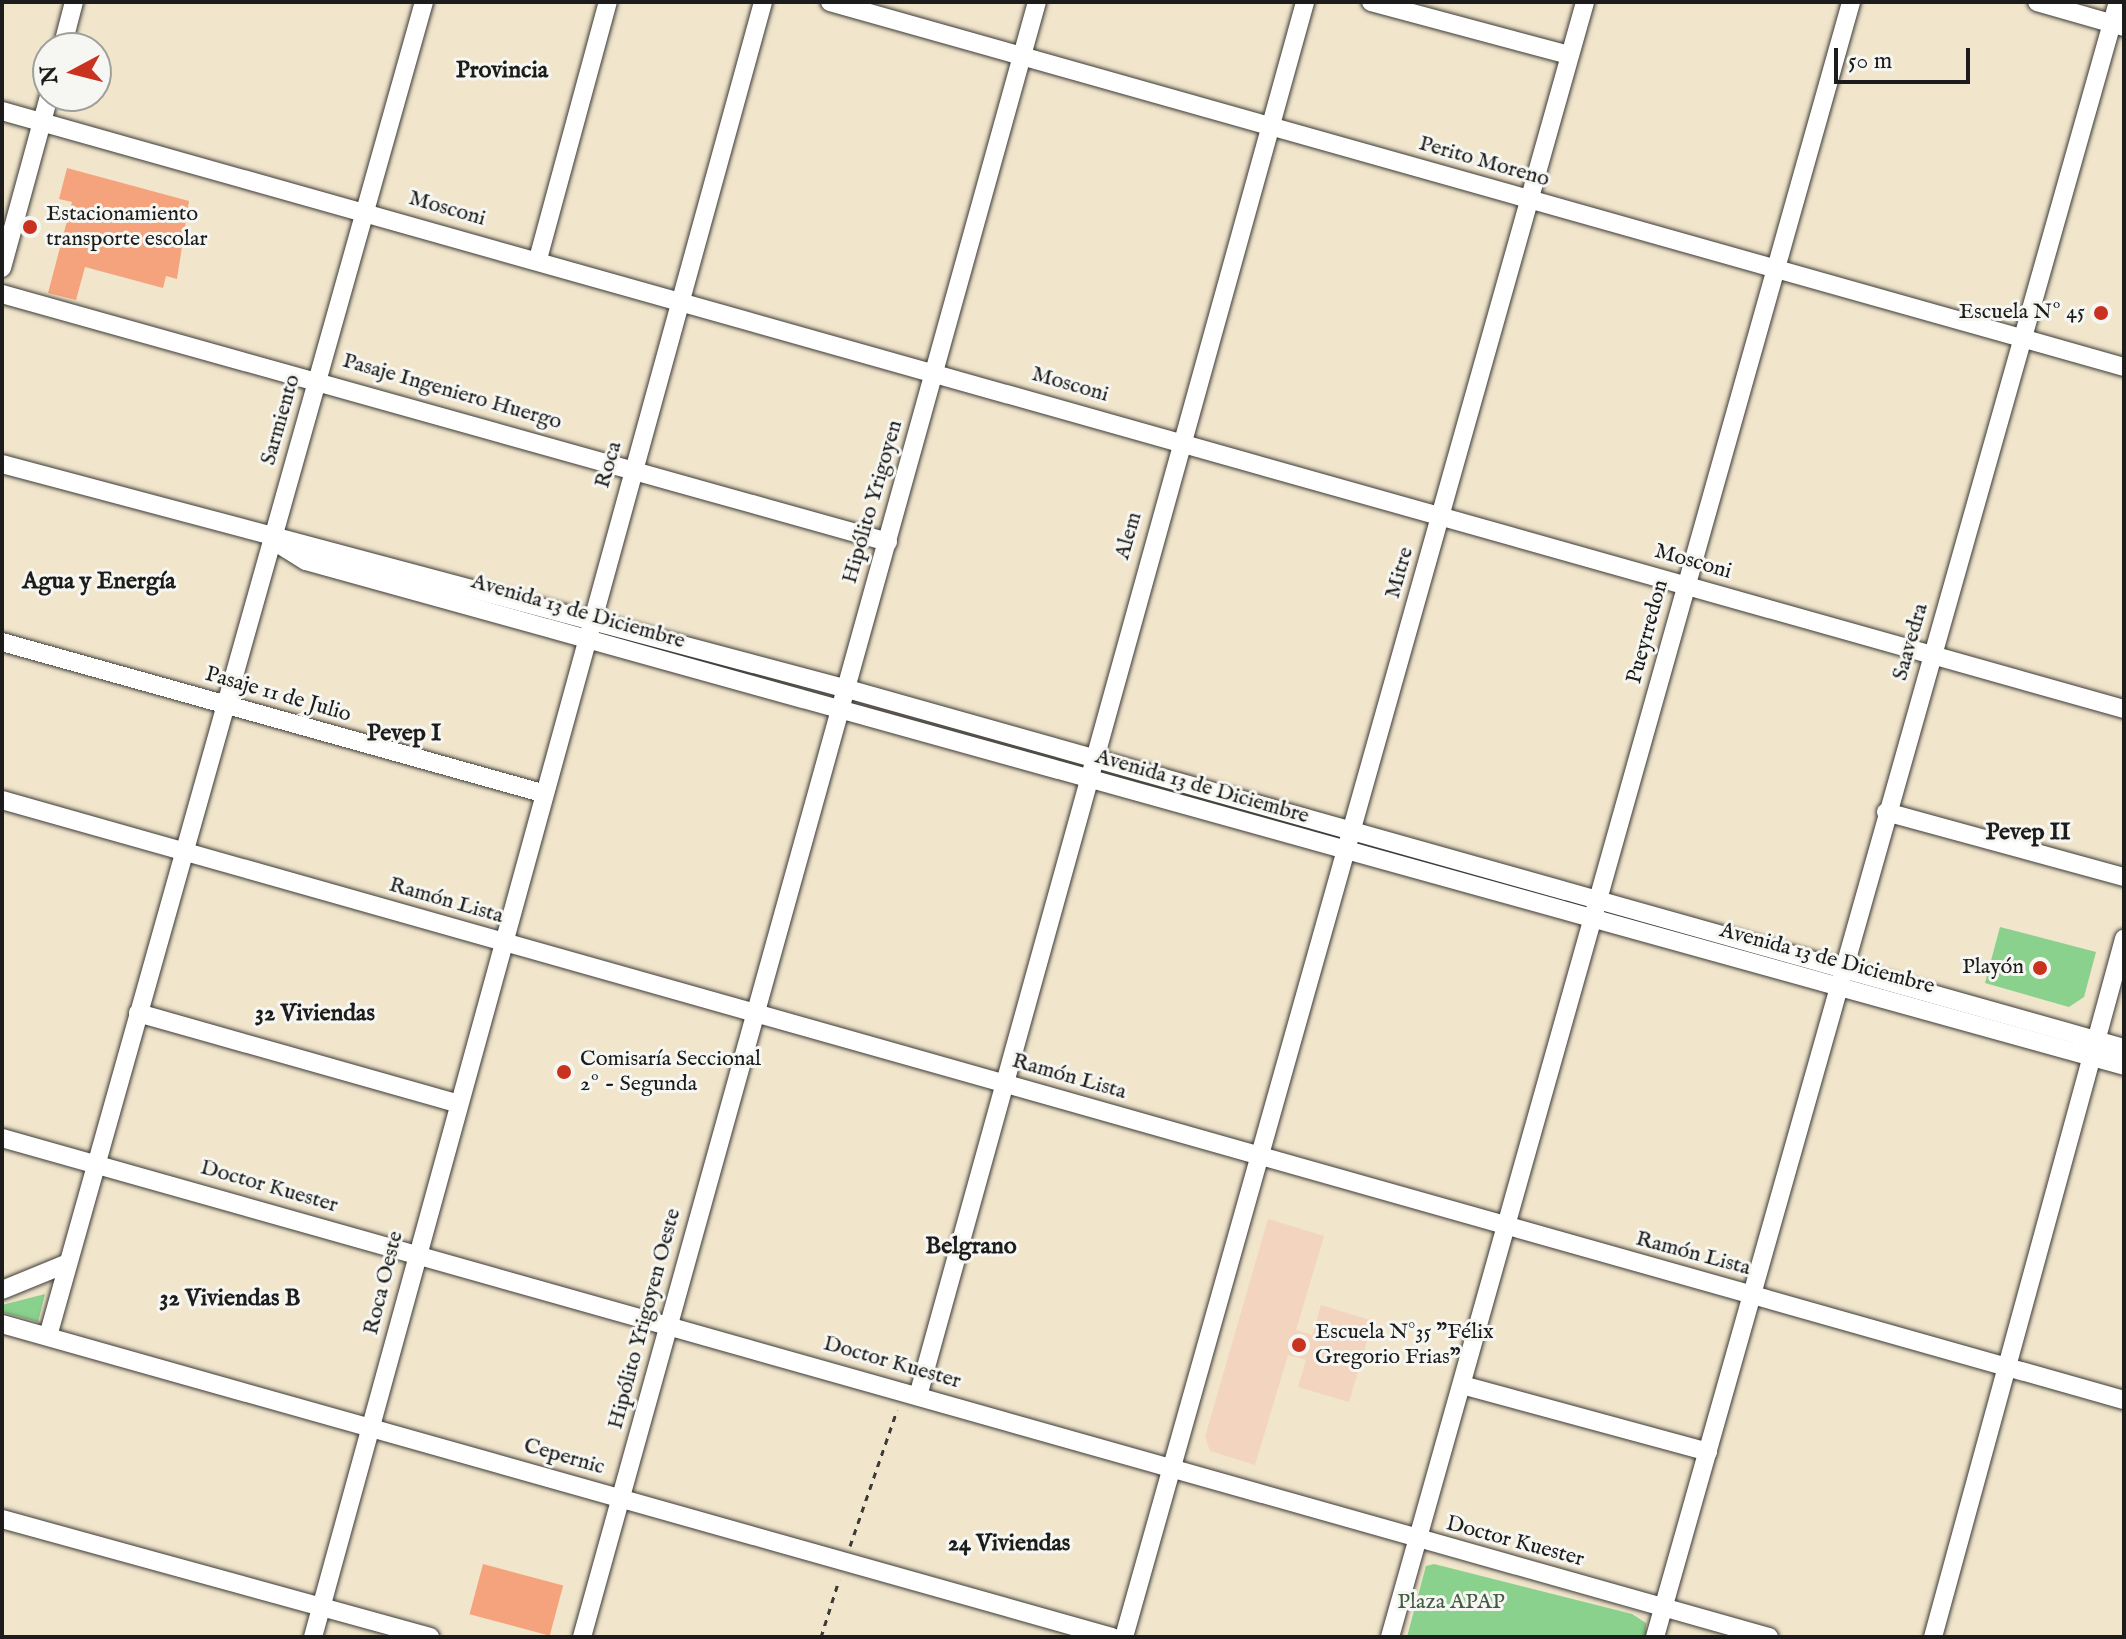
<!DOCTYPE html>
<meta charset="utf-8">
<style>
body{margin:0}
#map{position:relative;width:2126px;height:1639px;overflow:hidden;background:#f1e5cc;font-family:"IM FELL English",serif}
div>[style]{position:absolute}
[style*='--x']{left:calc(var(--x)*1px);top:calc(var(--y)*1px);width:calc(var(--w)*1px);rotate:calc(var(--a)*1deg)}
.built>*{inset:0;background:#f3d4bf}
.green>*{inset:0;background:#89d18c}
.building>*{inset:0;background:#f5a37d;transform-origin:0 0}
.path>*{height:3px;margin-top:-1.5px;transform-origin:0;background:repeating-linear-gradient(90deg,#3c3a36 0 6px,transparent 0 12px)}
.roads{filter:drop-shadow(0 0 2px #3c3a36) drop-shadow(0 0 2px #3c3a36)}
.minor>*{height:18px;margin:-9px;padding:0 9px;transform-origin:9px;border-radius:9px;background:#fff}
.dots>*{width:22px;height:22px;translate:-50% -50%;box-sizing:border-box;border:4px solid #f6f6f2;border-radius:50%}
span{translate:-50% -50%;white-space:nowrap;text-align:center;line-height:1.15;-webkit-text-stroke:6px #f6f6f2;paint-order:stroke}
.street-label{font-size:22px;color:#1c1c1c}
.poi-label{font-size:22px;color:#1c1c1c}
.left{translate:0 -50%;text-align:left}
.right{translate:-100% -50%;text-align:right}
.park-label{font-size:22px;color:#425b43}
.neighbourhood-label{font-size:24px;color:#1c1c1c;font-weight:700}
.frame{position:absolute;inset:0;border:4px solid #1c1c1c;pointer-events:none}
.north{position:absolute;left:32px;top:32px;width:80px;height:80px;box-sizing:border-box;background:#f6f6f2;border:2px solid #9f9f9c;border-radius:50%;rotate:263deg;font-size:22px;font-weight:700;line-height:32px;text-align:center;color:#1c1c1c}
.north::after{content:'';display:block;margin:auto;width:28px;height:36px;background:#c8321e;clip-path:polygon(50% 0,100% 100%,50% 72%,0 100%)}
.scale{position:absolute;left:1834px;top:48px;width:136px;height:36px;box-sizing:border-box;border:4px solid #1c1c1c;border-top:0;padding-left:10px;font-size:24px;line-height:28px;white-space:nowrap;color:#1c1c1c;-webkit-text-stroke:6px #f6f6f2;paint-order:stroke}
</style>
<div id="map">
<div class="built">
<i style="clip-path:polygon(1268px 1219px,1324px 1236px,1296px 1330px,1312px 1335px,1321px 1305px,1373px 1321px,1349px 1402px,1298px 1387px,1306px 1360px,1288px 1355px,1255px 1465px,1210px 1451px,1205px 1437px)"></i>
</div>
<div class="green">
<i style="clip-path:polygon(2000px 927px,2096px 952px,2084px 997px,2069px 1007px,1985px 983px)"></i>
<i style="clip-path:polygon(45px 1294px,38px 1322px,2px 1312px,2px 1305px)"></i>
<i style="clip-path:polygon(1434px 1564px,1632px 1614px,1646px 1623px,1646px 1637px,1407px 1637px,1426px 1566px)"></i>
</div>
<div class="building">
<i style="clip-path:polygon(67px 168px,189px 201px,177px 279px,166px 276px,163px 288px,85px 267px,76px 300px,48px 293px,72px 202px,59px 199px)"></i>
<i style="left:483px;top:1564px;width:83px;height:52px;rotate:15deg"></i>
</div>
<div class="path">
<i style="--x:850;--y:1546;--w:144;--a:-70.9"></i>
<i style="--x:821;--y:1637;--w:60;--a:-72.5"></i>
</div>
<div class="roads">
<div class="minor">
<i style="--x:830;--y:2;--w:1344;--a:15.75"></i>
<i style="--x:1371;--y:2;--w:205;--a:15"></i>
<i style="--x:2037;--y:2;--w:91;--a:16"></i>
<i style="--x:62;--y:48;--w:48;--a:-75.4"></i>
<i style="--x:2;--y:111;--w:2205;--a:15.74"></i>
<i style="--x:538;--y:259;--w:266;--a:-74.8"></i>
<i style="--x:2;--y:268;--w:178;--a:-74.7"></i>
<i style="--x:2;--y:294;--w:920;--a:15.64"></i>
<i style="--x:2;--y:464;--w:871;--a:14.9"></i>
<i style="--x:844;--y:688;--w:1330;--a:15.71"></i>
<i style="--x:277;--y:543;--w:34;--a:32"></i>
<i style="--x:306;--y:561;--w:1887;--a:15.52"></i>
<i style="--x:2;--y:642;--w:561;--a:15.62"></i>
<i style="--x:2;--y:800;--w:2205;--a:15.79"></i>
<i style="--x:1886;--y:812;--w:247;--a:15.3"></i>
<i style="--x:138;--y:1013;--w:330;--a:15.8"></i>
<i style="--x:2;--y:1138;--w:1836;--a:15.77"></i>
<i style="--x:2;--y:1290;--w:71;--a:-22.2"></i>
<i style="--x:2;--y:1324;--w:1153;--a:15.75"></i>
<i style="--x:48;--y:1336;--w:1386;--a:-74.26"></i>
<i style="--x:1462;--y:1385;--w:255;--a:15.2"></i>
<i style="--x:918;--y:1396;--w:1447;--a:-74.48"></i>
<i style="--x:2;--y:1519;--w:444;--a:15.4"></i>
<i style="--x:313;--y:1637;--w:1696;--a:-74.61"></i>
<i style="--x:582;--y:1637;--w:1697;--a:-74.45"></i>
<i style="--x:1124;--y:1637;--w:1699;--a:-74.25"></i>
<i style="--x:1390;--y:1637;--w:1699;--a:-74.25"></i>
<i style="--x:1655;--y:1637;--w:1699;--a:-74.19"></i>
<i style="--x:1933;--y:1637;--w:724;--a:-74.7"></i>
</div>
</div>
<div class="dots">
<i style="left:30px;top:227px;background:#c8321e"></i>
<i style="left:2101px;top:313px;background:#c8321e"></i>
<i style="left:2040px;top:968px;background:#c8321e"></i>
<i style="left:564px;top:1072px;background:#c8321e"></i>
<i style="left:1299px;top:1345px;background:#c8321e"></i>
</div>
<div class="street-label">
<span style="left:1484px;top:162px;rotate:16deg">Perito Moreno</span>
<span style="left:447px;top:209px;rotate:16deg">Mosconi</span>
<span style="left:1070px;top:385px;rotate:16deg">Mosconi</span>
<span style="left:452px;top:392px;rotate:16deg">Pasaje Ingeniero Huergo</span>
<span style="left:281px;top:420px;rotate:-74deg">Sarmiento</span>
<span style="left:609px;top:465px;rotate:-74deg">Roca</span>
<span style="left:873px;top:502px;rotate:-74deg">Hipólito Yrigoyen</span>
<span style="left:1129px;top:536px;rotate:-74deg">Alem</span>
<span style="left:1693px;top:562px;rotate:16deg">Mosconi</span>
<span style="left:1400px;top:573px;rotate:-74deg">Mitre</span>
<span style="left:578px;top:612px;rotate:16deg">Avenida 13 de Diciembre</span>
<span style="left:1648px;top:632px;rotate:-75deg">Pueyrredon</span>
<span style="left:1911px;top:642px;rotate:-74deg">Saavedra</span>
<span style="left:278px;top:695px;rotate:16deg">Pasaje 11 de Julio</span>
<span style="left:1202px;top:787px;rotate:16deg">Avenida 13 de Diciembre</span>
<span style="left:446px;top:901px;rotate:16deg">Ramón Lista</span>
<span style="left:1827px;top:959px;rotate:15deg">Avenida 13 de Diciembre</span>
<span style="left:1069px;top:1077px;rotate:16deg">Ramón Lista</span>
<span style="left:269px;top:1187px;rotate:16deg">Doctor Kuester</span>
<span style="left:1693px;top:1254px;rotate:15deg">Ramón Lista</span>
<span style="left:384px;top:1283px;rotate:-76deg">Roca Oeste</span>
<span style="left:645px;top:1319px;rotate:-75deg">Hipólito Yrigoyen Oeste</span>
<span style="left:892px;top:1363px;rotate:16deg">Doctor Kuester</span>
<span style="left:564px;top:1457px;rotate:16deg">Cepernic</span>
<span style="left:1515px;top:1542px;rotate:15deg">Doctor Kuester</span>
</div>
<div class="poi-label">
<span class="left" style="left:46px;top:227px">Estacionamiento<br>transporte escolar</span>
<span class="right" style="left:2085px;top:313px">Escuela Nº 45</span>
<span class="right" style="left:2024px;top:968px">Playón</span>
<span class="left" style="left:580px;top:1072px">Comisaría Seccional<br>2º - Segunda</span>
<span class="left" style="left:1315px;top:1345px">Escuela N°35 "Félix<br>Gregorio Frias"</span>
</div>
<div class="park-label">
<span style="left:1451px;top:1603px">Plaza APAP</span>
</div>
<div class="neighbourhood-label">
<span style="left:502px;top:71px">Provincia</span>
<span style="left:99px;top:582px">Agua y Energía</span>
<span style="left:404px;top:734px">Pevep I</span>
<span style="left:2028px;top:833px">Pevep II</span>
<span style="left:315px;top:1014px">32 Viviendas</span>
<span style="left:971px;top:1247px">Belgrano</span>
<span style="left:230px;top:1299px">32 Viviendas B</span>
<span style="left:1009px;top:1544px">24 Viviendas</span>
</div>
<div class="frame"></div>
<div class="north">N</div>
<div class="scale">50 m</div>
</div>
